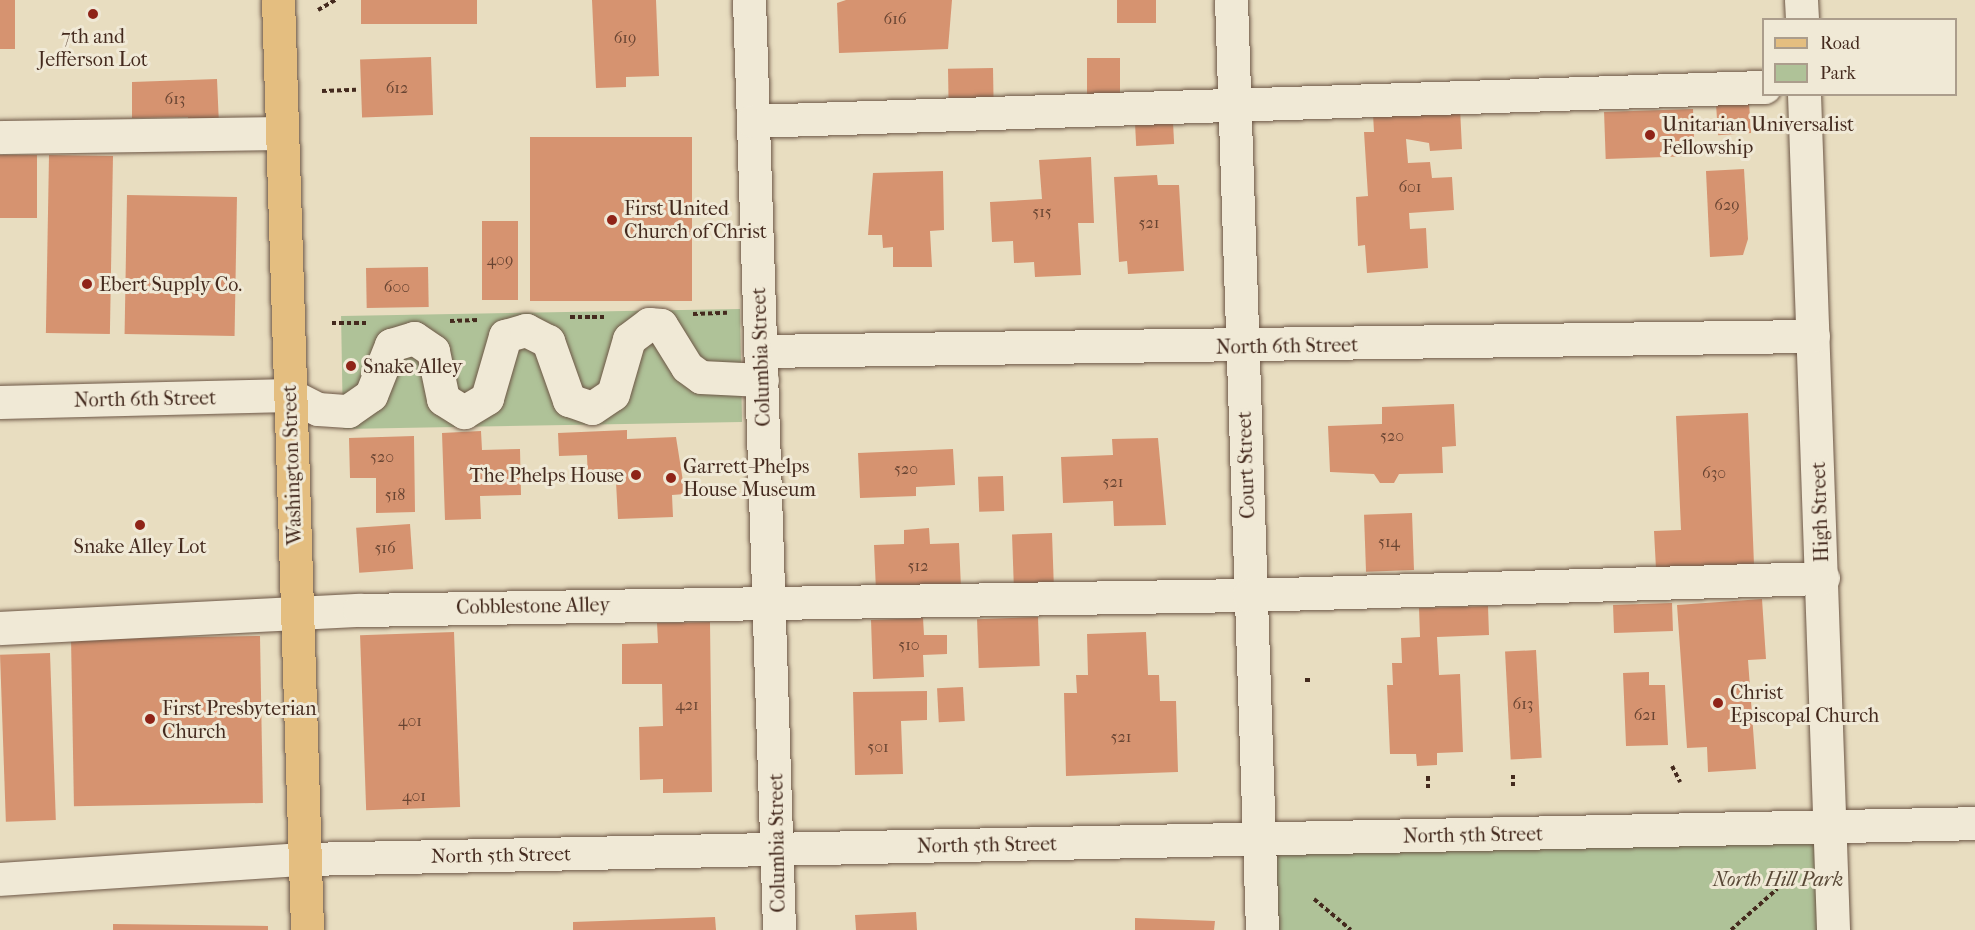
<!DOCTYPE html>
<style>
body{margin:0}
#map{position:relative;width:1975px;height:930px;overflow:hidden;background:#e8ddc0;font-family:"IM FELL French Canon",serif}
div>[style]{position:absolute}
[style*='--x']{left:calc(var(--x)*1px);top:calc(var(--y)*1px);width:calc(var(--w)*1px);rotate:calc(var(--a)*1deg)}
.green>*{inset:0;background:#afc298;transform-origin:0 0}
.building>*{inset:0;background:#d69370;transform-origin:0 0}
.path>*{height:4px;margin-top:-2px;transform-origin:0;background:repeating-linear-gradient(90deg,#442a1e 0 4.5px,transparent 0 7.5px)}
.roads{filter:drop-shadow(0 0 2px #6d5746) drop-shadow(0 0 2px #6d5746)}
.minor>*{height:33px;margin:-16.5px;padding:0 16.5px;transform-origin:16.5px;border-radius:16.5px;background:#f0e9d6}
.major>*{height:33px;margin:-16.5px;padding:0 16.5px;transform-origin:16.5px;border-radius:16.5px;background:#e4be80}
.dots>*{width:16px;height:16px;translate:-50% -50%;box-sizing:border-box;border:3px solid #f0e9d6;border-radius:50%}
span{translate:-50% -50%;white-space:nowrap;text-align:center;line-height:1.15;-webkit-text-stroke:6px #f0e9d6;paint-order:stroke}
.number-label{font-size:16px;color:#684432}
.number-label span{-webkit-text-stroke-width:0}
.poi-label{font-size:20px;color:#442a1e}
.left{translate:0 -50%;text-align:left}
.right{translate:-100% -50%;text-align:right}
.street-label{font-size:20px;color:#442a1e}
.park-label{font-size:20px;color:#594836;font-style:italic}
.legend{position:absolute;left:1762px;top:18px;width:195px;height:78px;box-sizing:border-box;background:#f0e9d6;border:2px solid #ab9d8c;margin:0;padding:8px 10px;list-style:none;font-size:18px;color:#442a1e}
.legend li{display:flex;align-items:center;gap:12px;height:30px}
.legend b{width:30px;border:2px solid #ab9d8c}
</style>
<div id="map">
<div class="green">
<i style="left:740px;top:309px;width:113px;height:399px;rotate:89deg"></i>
<i style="left:1831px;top:827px;width:103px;height:572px;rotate:89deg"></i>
</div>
<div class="building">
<i style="left:0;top:0;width:15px;height:49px"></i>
<i style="left:361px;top:0;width:116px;height:24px"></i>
<i style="clip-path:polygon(592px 0,656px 0,659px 76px,626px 77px,626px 87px,596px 88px)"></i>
<i style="clip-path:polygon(846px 0,952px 0,948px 49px,839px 53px,837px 3px)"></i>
<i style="left:1117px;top:0;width:39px;height:23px"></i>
<i style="left:431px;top:57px;width:58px;height:71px;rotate:88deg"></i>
<i style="left:1087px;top:58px;width:33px;height:37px"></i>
<i style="left:993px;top:68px;width:39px;height:45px;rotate:89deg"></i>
<i style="clip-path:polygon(217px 79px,219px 125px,188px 126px,188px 117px,132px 118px,132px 82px)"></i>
<i style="left:1749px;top:103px;width:30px;height:33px;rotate:86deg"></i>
<i style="clip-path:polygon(1460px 108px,1462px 149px,1430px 151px,1429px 143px,1406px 139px,1408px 163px,1430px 162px,1432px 178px,1452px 177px,1454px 210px,1409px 213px,1410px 229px,1426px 228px,1428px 268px,1367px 273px,1365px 245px,1358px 246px,1356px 197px,1368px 196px,1364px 132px,1374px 132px,1373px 114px)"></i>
<i style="left:1693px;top:109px;width:47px;height:89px;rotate:88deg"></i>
<i style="left:1173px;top:122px;width:22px;height:38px;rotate:87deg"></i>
<i style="left:692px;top:137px;width:164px;height:162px;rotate:90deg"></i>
<i style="left:0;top:155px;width:37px;height:63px"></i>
<i style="left:49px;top:155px;width:64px;height:178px;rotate:1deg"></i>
<i style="clip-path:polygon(1091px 157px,1094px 223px,1078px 223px,1081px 275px,1035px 277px,1034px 262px,1014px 263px,1013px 241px,992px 242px,990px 202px,1042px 199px,1039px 160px)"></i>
<i style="clip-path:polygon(1744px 169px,1748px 239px,1743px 255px,1710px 257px,1706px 171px)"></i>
<i style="clip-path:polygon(943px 171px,944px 230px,930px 231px,932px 267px,893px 267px,893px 247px,883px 248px,882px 235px,868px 235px,873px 173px)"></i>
<i style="clip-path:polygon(1157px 175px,1158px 185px,1179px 185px,1184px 271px,1128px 274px,1127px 261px,1119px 262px,1114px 177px)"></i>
<i style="left:127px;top:195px;width:110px;height:139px;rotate:1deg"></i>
<i style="left:482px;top:221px;width:36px;height:79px"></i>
<i style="left:428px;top:267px;width:40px;height:62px;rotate:89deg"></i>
<i style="clip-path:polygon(1454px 404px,1456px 446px,1442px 447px,1443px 473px,1399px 474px,1394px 483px,1380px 483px,1374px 474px,1330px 472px,1328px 426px,1382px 424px,1382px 407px)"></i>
<i style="clip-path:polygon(1748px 413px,1754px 565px,1656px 569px,1654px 531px,1681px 530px,1676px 416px)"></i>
<i style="clip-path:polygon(627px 430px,627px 439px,676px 437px,685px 494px,672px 495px,673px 517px,618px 519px,616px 482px,588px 483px,587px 455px,559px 456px,558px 433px)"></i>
<i style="clip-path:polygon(481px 431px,482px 450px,520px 449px,521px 495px,480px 496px,481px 519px,445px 520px,442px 433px)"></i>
<i style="clip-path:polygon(414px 436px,415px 512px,376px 513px,376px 478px,350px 478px,349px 438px)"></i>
<i style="clip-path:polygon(1158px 438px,1166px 525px,1114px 526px,1113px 501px,1063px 503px,1061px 457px,1113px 455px,1112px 439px)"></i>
<i style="clip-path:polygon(953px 449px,955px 485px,916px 487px,916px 496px,860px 498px,858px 453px)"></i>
<i style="left:1003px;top:476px;width:35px;height:25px;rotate:88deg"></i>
<i style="left:1412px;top:513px;width:57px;height:48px;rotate:88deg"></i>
<i style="left:410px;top:524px;width:45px;height:54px;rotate:86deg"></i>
<i style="clip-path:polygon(929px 528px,930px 544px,959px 543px,961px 588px,876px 591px,874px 545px,904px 544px,904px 530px)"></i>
<i style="left:1052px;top:533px;width:58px;height:40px;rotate:88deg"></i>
<i style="clip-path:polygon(1762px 599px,1766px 659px,1748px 660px,1756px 769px,1708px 772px,1707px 747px,1687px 748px,1677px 605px)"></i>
<i style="left:1672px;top:603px;width:28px;height:59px;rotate:88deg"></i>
<i style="clip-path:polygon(1488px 606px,1489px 635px,1437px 637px,1439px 675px,1460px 674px,1463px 752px,1437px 753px,1437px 765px,1417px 766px,1416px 754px,1390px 754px,1387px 685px,1393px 685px,1392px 663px,1402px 663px,1401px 638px,1420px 637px,1419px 608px)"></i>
<i style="left:1038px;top:617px;width:49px;height:61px;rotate:88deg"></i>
<i style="clip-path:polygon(923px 618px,924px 635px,947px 635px,947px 654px,923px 655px,924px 677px,873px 679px,871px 620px)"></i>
<i style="clip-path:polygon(710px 622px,712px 792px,663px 793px,663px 779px,640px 780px,639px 727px,663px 726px,662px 684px,622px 684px,622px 644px,658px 643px,657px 623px)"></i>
<i style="left:454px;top:632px;width:175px;height:94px;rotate:88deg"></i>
<i style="clip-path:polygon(1146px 632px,1148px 675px,1159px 675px,1160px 701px,1176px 701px,1178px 772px,1066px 776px,1064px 693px,1077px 693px,1076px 675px,1088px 675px,1087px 634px)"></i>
<i style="left:260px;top:636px;width:167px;height:189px;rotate:89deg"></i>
<i style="left:1536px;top:650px;width:108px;height:31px;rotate:87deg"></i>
<i style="left:50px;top:653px;width:167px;height:50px;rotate:88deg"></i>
<i style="clip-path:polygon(1649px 672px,1649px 685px,1665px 685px,1668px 745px,1626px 746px,1623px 673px)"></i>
<i style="left:963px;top:687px;width:34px;height:26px;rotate:87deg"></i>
<i style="clip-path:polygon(927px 691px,927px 720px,901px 721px,903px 774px,855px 775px,853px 692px)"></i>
<i style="clip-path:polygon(916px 912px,917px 930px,856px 930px,855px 915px)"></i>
<i style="clip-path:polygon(715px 917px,716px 930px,573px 930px,573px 922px)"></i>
<i style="clip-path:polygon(1135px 918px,1215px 921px,1214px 930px,1135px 930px)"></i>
<i style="clip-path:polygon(113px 924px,268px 926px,268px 930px,113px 930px)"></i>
</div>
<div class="path">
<i style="--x:318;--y:10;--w:20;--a:-30"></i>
<i style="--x:322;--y:91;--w:34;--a:-2"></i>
<i style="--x:693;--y:314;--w:34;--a:-2"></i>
<i style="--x:570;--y:317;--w:34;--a:0"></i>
<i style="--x:450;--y:321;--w:28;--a:-2"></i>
<i style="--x:332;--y:323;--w:35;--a:0"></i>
<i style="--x:1305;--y:680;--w:6;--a:0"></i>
<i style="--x:1672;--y:766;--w:18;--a:63"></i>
<i style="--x:1513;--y:786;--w:11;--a:-90"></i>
<i style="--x:1428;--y:788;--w:12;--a:-90"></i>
<i style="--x:1314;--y:899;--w:48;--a:40"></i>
<i style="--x:1731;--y:930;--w:62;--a:-41.7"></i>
</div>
<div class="roads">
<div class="minor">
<i style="--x:749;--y:0;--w:930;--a:88.15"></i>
<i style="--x:1231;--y:0;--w:931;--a:88.09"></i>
<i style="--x:1801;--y:0;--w:20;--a:87"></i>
<i style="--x:1804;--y:94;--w:837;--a:88.01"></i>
<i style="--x:753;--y:121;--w:1012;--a:-1.93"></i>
<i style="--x:0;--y:137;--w:282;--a:-0.8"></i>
<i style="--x:760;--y:351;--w:1053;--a:-0.82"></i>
<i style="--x:0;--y:402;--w:290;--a:-1.4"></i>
<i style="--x:290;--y:395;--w:31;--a:27"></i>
<i style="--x:318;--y:409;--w:30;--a:4"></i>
<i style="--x:348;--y:411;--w:28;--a:-35"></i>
<i style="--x:371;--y:395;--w:54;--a:-68.2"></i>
<i style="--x:391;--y:345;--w:24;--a:-17"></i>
<i style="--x:414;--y:338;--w:23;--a:34"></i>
<i style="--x:433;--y:351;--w:49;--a:78.2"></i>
<i style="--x:443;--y:399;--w:25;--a:32"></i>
<i style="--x:464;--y:412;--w:27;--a:-31"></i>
<i style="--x:487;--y:398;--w:65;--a:-73.8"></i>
<i style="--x:505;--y:336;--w:22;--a:-16"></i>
<i style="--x:526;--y:330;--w:25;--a:27"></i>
<i style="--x:548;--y:341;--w:63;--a:70.4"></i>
<i style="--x:569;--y:400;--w:24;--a:19"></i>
<i style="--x:592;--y:408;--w:25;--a:-34"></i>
<i style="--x:613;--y:394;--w:57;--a:-73.8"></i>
<i style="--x:629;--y:339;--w:25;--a:-37"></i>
<i style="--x:649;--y:324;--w:12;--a:5"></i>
<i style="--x:661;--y:325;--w:49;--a:58.2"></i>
<i style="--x:687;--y:367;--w:17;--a:36"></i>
<i style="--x:701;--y:377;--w:61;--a:2.8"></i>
<i style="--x:0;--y:628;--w:359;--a:-2.9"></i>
<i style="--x:359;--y:610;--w:890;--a:-0.97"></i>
<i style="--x:1249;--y:595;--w:574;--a:-1.7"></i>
<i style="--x:0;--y:879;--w:306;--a:-3.8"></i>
<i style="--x:305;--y:859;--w:1670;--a:-1.23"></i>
</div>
<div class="major">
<i style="--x:278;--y:0;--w:930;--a:88.21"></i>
</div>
</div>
<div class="dots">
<i style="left:93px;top:14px;background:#8f2418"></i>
<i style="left:1650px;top:135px;background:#8f2418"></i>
<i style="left:612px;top:220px;background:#8f2418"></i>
<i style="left:87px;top:284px;background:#8f2418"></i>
<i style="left:351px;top:366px;background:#8f2418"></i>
<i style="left:636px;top:475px;background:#8f2418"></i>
<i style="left:671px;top:478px;background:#8f2418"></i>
<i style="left:140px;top:525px;background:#8f2418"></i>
<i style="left:1718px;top:703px;background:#8f2418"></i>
<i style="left:150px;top:719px;background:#8f2418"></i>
</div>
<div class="number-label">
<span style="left:895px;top:19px">616</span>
<span style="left:625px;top:38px">619</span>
<span style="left:397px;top:88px">612</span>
<span style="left:175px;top:99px">613</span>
<span style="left:1410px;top:187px">601</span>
<span style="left:1727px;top:205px">629</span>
<span style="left:1042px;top:212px">515</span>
<span style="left:1149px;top:223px">521</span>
<span style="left:500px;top:260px">409</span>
<span style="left:397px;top:287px">600</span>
<span style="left:1392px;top:436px">520</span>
<span style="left:382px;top:457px">520</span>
<span style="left:906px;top:469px">520</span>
<span style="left:1714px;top:473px">630</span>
<span style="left:1113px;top:482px">521</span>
<span style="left:395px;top:495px">518</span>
<span style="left:1389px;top:542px">514</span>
<span style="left:385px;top:548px">516</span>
<span style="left:918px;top:566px">512</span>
<span style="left:909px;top:645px">510</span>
<span style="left:1523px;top:704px">613</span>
<span style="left:687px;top:705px">421</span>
<span style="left:1645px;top:715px">621</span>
<span style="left:410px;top:721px">401</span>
<span style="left:1121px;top:737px">521</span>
<span style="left:878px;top:747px">501</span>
<span style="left:414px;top:796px">401</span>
</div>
<div class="poi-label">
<span style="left:93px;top:48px">7th and<br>Jefferson Lot</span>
<span class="left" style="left:1662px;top:136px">Unitarian Universalist<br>Fellowship</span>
<span class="left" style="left:624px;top:220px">First United<br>Church of Christ</span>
<span class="left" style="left:99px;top:284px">Ebert Supply Co.</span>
<span class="left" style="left:363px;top:366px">Snake Alley</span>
<span class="left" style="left:683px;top:478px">Garrett-Phelps<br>House Museum</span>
<span class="right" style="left:624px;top:475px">The Phelps House</span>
<span style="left:140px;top:546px">Snake Alley Lot</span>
<span class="left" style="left:1730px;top:704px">Christ<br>Episcopal Church</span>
<span class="left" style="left:162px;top:720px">First Presbyterian<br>Church</span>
</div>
<div class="street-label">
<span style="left:1287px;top:346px;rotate:-1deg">North 6th Street</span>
<span style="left:761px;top:357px;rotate:-92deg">Columbia Street</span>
<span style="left:145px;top:399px;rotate:-1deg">North 6th Street</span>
<span style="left:292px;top:465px;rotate:-92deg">Washington Street</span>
<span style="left:1246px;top:465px;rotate:-92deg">Court Street</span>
<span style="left:1820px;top:512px;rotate:-92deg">High Street</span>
<span style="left:533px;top:606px;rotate:-1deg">Cobblestone Alley</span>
<span style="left:1473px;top:835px;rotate:-1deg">North 5th Street</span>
<span style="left:777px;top:843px;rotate:-91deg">Columbia Street</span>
<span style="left:987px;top:845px;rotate:-1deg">North 5th Street</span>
<span style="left:501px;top:855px;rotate:-1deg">North 5th Street</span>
</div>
<div class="park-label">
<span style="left:1778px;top:879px">North Hill Park</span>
</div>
<ul class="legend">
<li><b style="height:8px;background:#e4be80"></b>Road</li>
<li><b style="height:16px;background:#afc298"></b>Park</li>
</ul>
</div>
